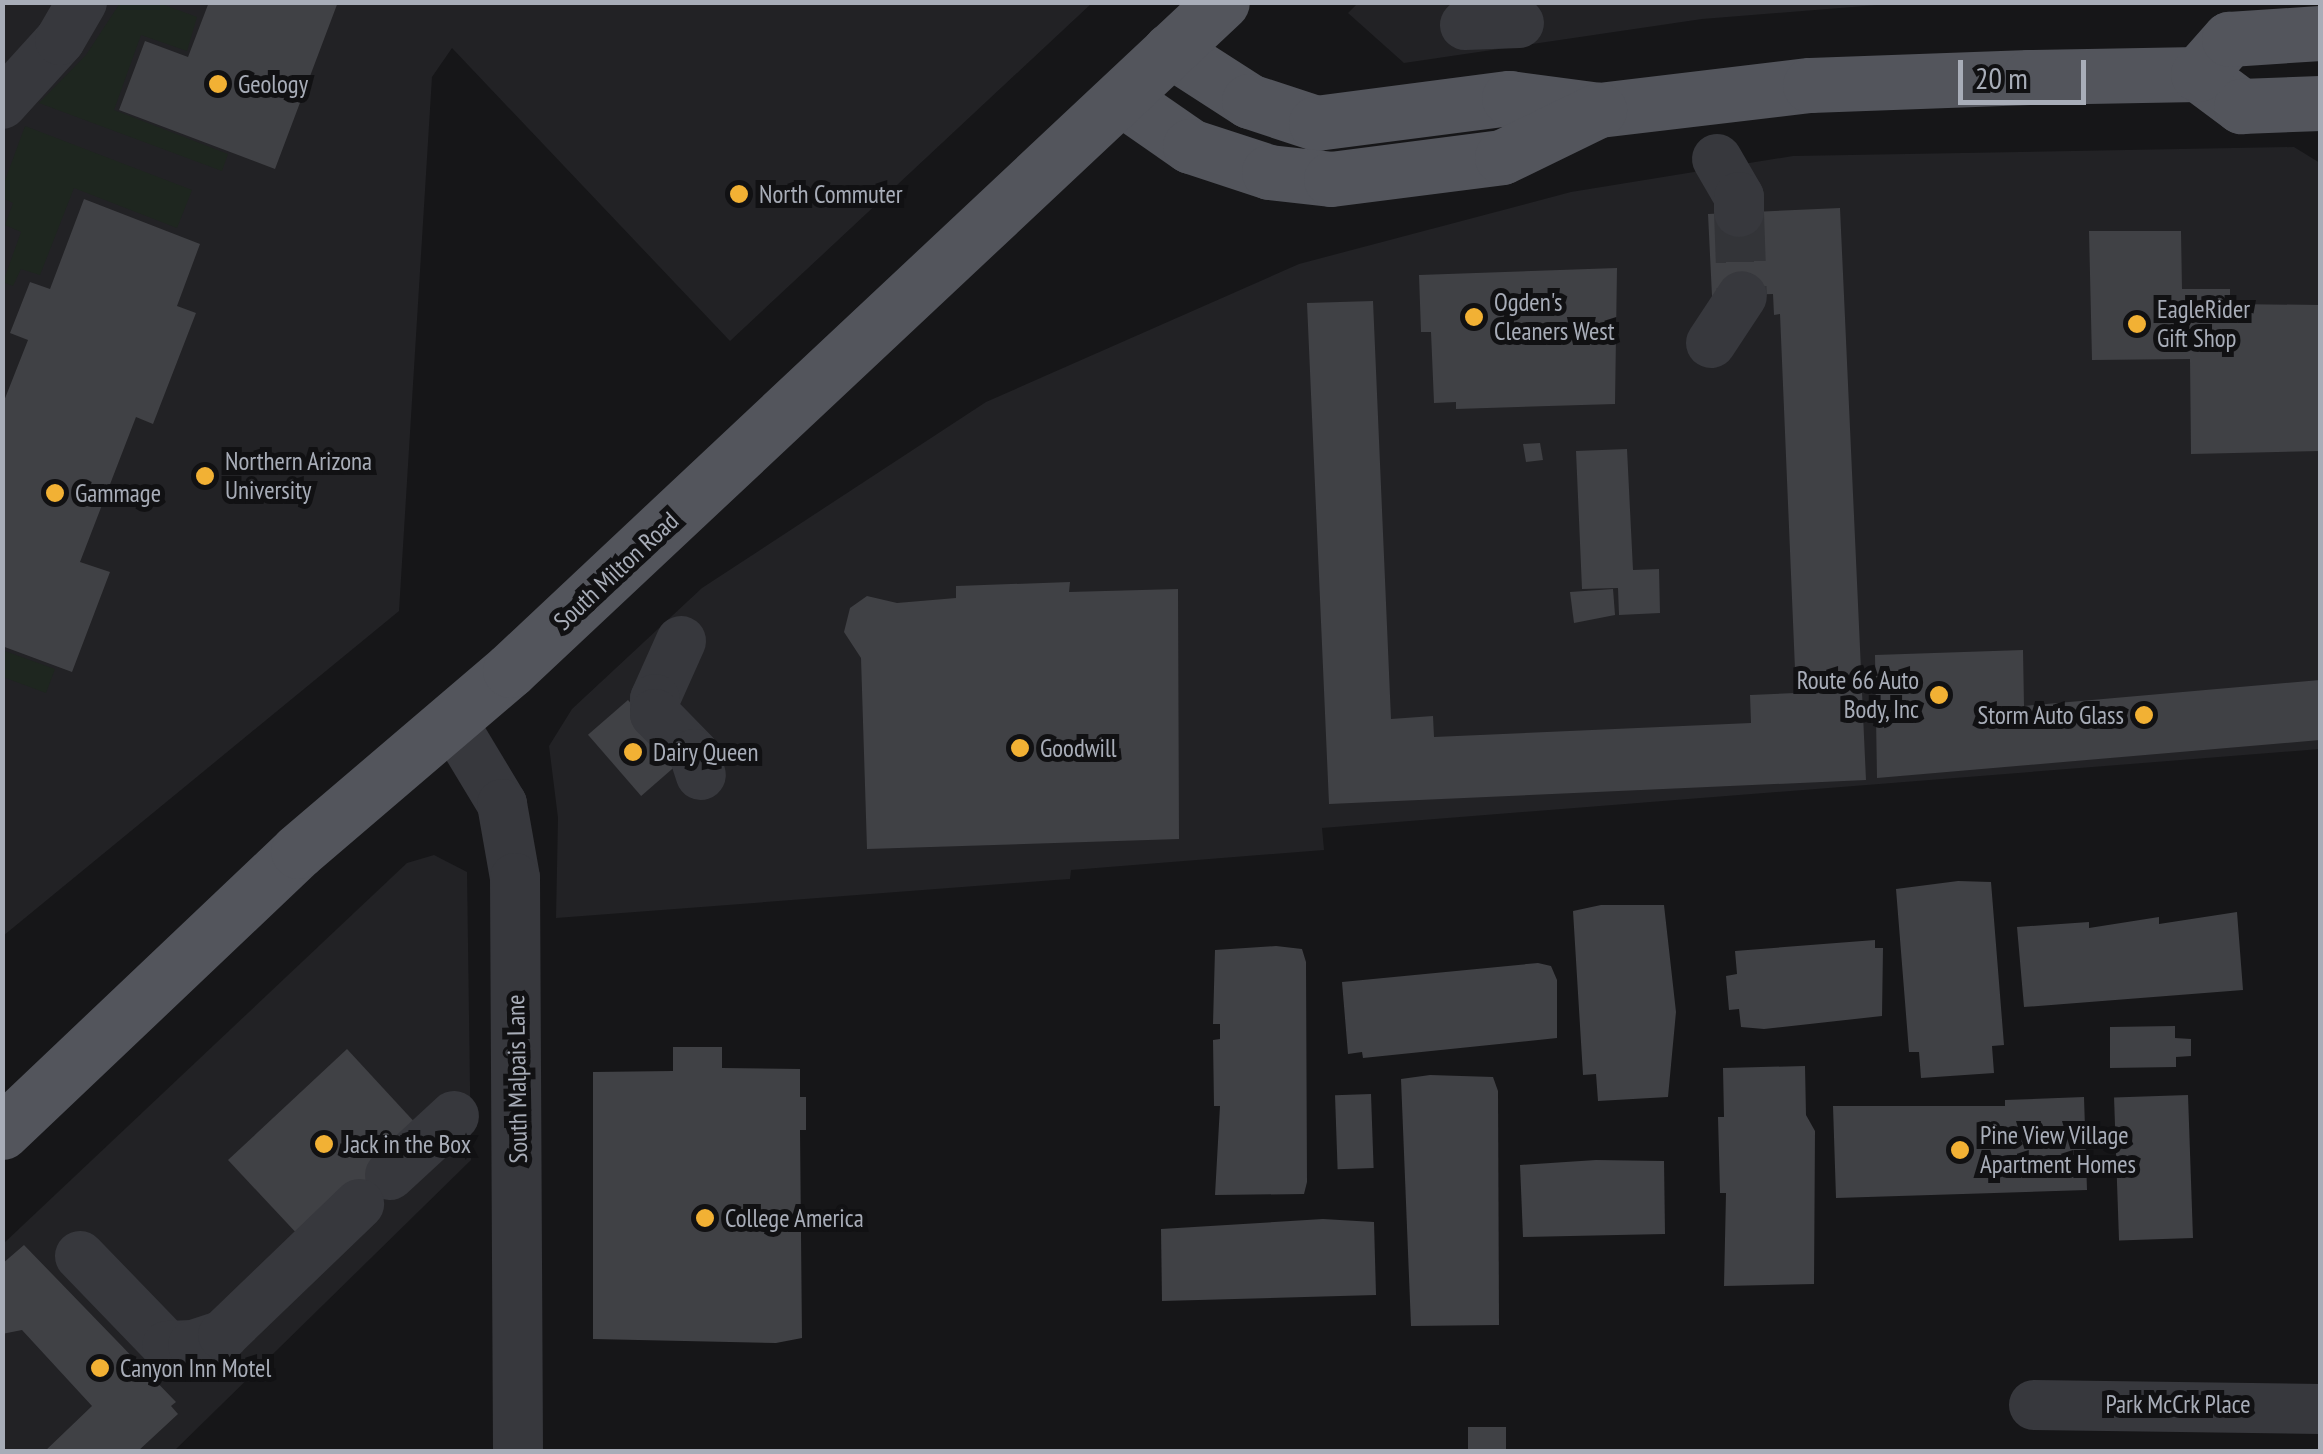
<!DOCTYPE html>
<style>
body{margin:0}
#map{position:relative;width:2323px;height:1454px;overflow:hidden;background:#161618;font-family:"PT Sans Narrow",sans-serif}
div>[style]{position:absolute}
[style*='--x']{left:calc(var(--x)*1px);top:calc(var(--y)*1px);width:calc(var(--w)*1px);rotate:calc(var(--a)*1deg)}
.built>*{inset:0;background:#222225}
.green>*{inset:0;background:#1e261f}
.building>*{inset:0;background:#404145;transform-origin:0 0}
.minor-tunnel>*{height:50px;margin-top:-25px;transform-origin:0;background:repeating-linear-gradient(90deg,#333438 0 50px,transparent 0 75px)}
.minor>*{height:50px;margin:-25px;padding:0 25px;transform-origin:25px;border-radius:25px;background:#37383d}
.major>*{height:55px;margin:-27.5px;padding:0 27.5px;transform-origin:27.5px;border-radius:27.5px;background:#53555c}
.dots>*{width:28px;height:28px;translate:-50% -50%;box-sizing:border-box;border:5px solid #111113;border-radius:50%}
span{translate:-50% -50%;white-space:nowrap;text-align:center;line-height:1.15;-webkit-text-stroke:10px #111113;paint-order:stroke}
.poi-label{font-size:25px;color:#a8adb8}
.left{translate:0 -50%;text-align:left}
.right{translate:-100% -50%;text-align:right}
.street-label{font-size:25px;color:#a8adb8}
.frame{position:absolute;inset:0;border:5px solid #a8adb8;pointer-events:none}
.scale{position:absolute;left:1958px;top:60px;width:128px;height:45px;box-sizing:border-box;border:5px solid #a8adb8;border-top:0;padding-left:12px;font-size:30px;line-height:35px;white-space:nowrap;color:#a8adb8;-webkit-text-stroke:8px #111113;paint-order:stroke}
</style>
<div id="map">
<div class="built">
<i style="clip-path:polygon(1359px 2px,2029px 3px,1877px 5px,1702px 19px,1404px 63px,1348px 13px)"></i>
<i style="clip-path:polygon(3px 3px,1092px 3px,730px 341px,452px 48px,432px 77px,399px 611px,3px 936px)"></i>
<i style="clip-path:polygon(2294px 147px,2320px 163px,2320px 749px,1322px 828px,1324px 850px,1071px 870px,1070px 879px,1055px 880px,556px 918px,558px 818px,549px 746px,572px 709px,702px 588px,986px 402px,1299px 264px,1571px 192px,1793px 156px)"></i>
<i style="clip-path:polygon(434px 855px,467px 872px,471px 1160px,174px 1451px,3px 1452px,3px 1244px,407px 863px)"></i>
</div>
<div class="green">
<i style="clip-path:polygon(120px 3px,159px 3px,197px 17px,187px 51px,141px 35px,114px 110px,228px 154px,222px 171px,39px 103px,86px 55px)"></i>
<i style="clip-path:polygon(25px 126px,192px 190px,177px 228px,74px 188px,40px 275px,21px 269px,13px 286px,3px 282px,21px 232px,5px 225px,13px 203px,3px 198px,3px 186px)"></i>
<i style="clip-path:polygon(2px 650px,55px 669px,46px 693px,3px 677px)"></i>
</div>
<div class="building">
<i style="clip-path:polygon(209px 2px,338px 2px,275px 169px,119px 110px,145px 41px,188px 57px)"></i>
<i style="clip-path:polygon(84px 199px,200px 244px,177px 306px,196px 313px,153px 424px,136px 417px,80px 562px,110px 572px,72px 672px,2px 646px,2px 406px,28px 340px,10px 333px,30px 282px,50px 289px)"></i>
<i style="clip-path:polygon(1840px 208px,1866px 780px,1329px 804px,1307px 303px,1373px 301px,1391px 719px,1433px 716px,1434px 737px,1751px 723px,1750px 695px,1796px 693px,1780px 314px,1774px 315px,1773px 294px,1712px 296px,1708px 214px)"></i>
<i style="clip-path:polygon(2089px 231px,2181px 231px,2182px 289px,2230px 289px,2230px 304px,2320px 305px,2320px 451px,2191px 454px,2190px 359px,2092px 360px)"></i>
<i style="clip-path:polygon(1617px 268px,1615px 404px,1456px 409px,1456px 402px,1434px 403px,1431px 332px,1421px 332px,1419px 275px)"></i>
<i style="clip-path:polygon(1540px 443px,1543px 460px,1526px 462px,1523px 444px)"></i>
<i style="clip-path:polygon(1627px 449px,1633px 570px,1659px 569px,1660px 613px,1619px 615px,1618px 588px,1582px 589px,1576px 451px)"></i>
<i style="clip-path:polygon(1070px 582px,1069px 592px,1178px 589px,1179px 839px,867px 849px,861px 658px,844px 632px,850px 608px,867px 596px,897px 603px,956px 598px,956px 586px)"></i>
<i style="clip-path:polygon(1613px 589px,1615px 615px,1574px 623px,1570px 592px)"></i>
<i style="clip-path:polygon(2023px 650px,2024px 706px,2320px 680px,2320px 740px,1877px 778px,1875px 655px)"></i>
<i style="left:628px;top:700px;width:81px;height:53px;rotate:49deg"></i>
<i style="clip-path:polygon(1958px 881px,1991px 882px,2004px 1045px,1992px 1046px,1994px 1073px,1921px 1078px,1919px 1052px,1909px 1052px,1896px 889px)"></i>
<i style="clip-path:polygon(1601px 905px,1664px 905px,1676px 1012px,1668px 1097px,1598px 1101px,1596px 1074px,1583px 1075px,1573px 911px)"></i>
<i style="clip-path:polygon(2237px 912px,2243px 990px,2024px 1007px,2017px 927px,2089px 922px,2089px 928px,2159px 917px,2159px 924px)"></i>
<i style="clip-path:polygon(1875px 940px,1875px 948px,1883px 948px,1882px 1016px,1764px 1029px,1741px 1027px,1739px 1009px,1729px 1010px,1726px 976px,1737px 974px,1735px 951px)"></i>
<i style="clip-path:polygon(1276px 946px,1302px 949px,1306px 962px,1307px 1182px,1304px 1194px,1215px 1195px,1220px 1106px,1214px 1106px,1213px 1040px,1220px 1039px,1220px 1024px,1213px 1024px,1215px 950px)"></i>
<i style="clip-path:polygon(1538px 963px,1551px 966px,1557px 980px,1557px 1038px,1363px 1058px,1362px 1052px,1348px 1054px,1342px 982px)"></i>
<i style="clip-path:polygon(2175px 1026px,2175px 1038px,2191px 1039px,2191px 1056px,2176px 1057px,2176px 1067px,2110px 1068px,2110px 1027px)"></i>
<i style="clip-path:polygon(673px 1047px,722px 1047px,722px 1068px,800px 1069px,800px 1097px,806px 1097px,806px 1130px,800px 1130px,802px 1338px,776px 1343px,593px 1339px,593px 1072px,673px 1071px)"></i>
<i style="clip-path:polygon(347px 1049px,419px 1127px,397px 1186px,301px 1238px,228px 1160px)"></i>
<i style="clip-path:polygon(1805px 1066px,1806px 1115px,1815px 1131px,1814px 1284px,1724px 1286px,1726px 1193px,1720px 1193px,1718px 1117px,1724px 1117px,1723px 1068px)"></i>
<i style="clip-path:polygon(1430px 1075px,1493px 1077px,1498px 1091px,1499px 1325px,1411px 1326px,1401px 1079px)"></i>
<i style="left:1371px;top:1094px;width:74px;height:36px;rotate:88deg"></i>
<i style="left:2188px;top:1095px;width:143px;height:74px;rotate:88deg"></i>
<i style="clip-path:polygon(2084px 1097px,2087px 1190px,1836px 1198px,1833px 1106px,2005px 1106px,2005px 1100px)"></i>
<i style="clip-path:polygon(1596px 1160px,1664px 1161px,1665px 1234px,1523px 1237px,1520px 1165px)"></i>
<i style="clip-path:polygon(1323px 1219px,1374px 1222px,1376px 1295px,1162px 1301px,1161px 1229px)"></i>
<i style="clip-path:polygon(24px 1245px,176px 1402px,171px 1406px,178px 1414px,137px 1452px,44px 1452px,92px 1406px,22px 1330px,2px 1334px,2px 1264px)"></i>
<i style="left:1468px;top:1427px;width:38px;height:25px"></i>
</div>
<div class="minor-tunnel">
<i style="--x:1739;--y:212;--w:84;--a:88"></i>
</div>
<div class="minor">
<i style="--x:1465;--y:25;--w:54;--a:-2.1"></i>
<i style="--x:2;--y:104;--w:86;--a:-47.8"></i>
<i style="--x:60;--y:40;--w:44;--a:-59.9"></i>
<i style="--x:1717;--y:159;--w:44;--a:59.9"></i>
<i style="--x:1739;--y:197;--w:15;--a:90"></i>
<i style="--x:1711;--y:343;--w:56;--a:-56.6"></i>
<i style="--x:681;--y:641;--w:64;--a:114.1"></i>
<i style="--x:655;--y:699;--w:15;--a:90"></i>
<i style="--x:655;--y:714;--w:56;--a:45.7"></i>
<i style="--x:694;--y:754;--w:22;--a:72"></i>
<i style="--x:452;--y:721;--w:97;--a:58.9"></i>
<i style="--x:502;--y:804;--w:75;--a:80"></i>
<i style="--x:515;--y:878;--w:574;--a:89.7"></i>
<i style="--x:390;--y:1175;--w:87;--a:-42.7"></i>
<i style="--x:80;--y:1256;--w:125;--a:46"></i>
<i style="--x:167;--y:1346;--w:26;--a:-2"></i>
<i style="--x:193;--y:1345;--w:32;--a:-18"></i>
<i style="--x:223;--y:1335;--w:189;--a:-43.9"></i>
<i style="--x:2034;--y:1405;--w:286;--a:0.8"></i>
</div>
<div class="major">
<i style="--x:1170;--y:50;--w:94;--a:32.8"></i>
<i style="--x:1249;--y:101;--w:71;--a:18.2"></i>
<i style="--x:1316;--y:123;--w:195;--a:-7.4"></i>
<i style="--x:1509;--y:98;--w:91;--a:7.6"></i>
<i style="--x:1599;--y:110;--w:212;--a:-6.8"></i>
<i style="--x:1810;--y:85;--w:219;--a:-2.1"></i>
<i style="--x:2029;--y:77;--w:169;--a:-1"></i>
<i style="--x:2198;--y:74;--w:54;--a:36.7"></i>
<i style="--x:2241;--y:106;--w:79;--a:-2.2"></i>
<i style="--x:2198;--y:74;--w:47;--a:-48.5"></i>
<i style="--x:2229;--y:39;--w:91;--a:-3.8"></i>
<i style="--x:1121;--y:98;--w:84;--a:34.8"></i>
<i style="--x:1190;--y:146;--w:83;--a:18.2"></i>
<i style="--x:1269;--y:172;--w:62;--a:6.4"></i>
<i style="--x:1331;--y:179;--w:172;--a:-7.3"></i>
<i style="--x:1502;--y:157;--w:108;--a:-25.9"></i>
<i style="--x:2;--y:1132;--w:408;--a:-43.5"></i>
<i style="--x:298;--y:851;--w:279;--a:-40.5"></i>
<i style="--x:510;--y:670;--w:976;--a:-43.17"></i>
</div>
<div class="dots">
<i style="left:218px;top:84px;background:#f2b134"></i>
<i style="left:739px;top:194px;background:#f2b134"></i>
<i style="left:1474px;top:317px;background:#f2b134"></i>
<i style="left:2137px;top:324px;background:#f2b134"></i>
<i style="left:205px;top:476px;background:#f2b134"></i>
<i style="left:55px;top:493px;background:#f2b134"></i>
<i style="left:1939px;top:695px;background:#f2b134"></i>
<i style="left:2144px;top:715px;background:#f2b134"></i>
<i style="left:1020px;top:748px;background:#f2b134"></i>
<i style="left:633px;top:752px;background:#f2b134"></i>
<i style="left:324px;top:1144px;background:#f2b134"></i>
<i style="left:1960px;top:1150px;background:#f2b134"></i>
<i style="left:705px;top:1218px;background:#f2b134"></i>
<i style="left:100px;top:1368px;background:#f2b134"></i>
</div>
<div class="poi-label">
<span class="left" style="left:238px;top:84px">Geology</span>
<span class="left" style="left:759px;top:194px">North Commuter</span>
<span class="left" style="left:1494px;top:317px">Ogden's<br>Cleaners West</span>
<span class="left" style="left:2157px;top:324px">EagleRider<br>Gift Shop</span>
<span class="left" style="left:225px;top:476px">Northern Arizona<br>University</span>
<span class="left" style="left:75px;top:493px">Gammage</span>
<span class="right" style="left:1919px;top:695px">Route 66 Auto<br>Body, Inc</span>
<span class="right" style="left:2124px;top:715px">Storm Auto Glass</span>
<span class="left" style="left:1040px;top:748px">Goodwill</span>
<span class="left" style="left:653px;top:752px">Dairy Queen</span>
<span class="left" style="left:1980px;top:1150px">Pine View Village<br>Apartment Homes</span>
<span class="left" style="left:344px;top:1144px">Jack in the Box</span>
<span class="left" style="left:725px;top:1218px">College America</span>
<span class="left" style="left:120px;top:1368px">Canyon Inn Motel</span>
</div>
<div class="street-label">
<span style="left:616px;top:571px;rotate:-43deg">South Milton Road</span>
<span style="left:517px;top:1079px;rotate:-91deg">South Malpais Lane</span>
<span style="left:2178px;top:1404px">Park McCrk Place</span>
</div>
<div class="frame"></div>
<div class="scale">20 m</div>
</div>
